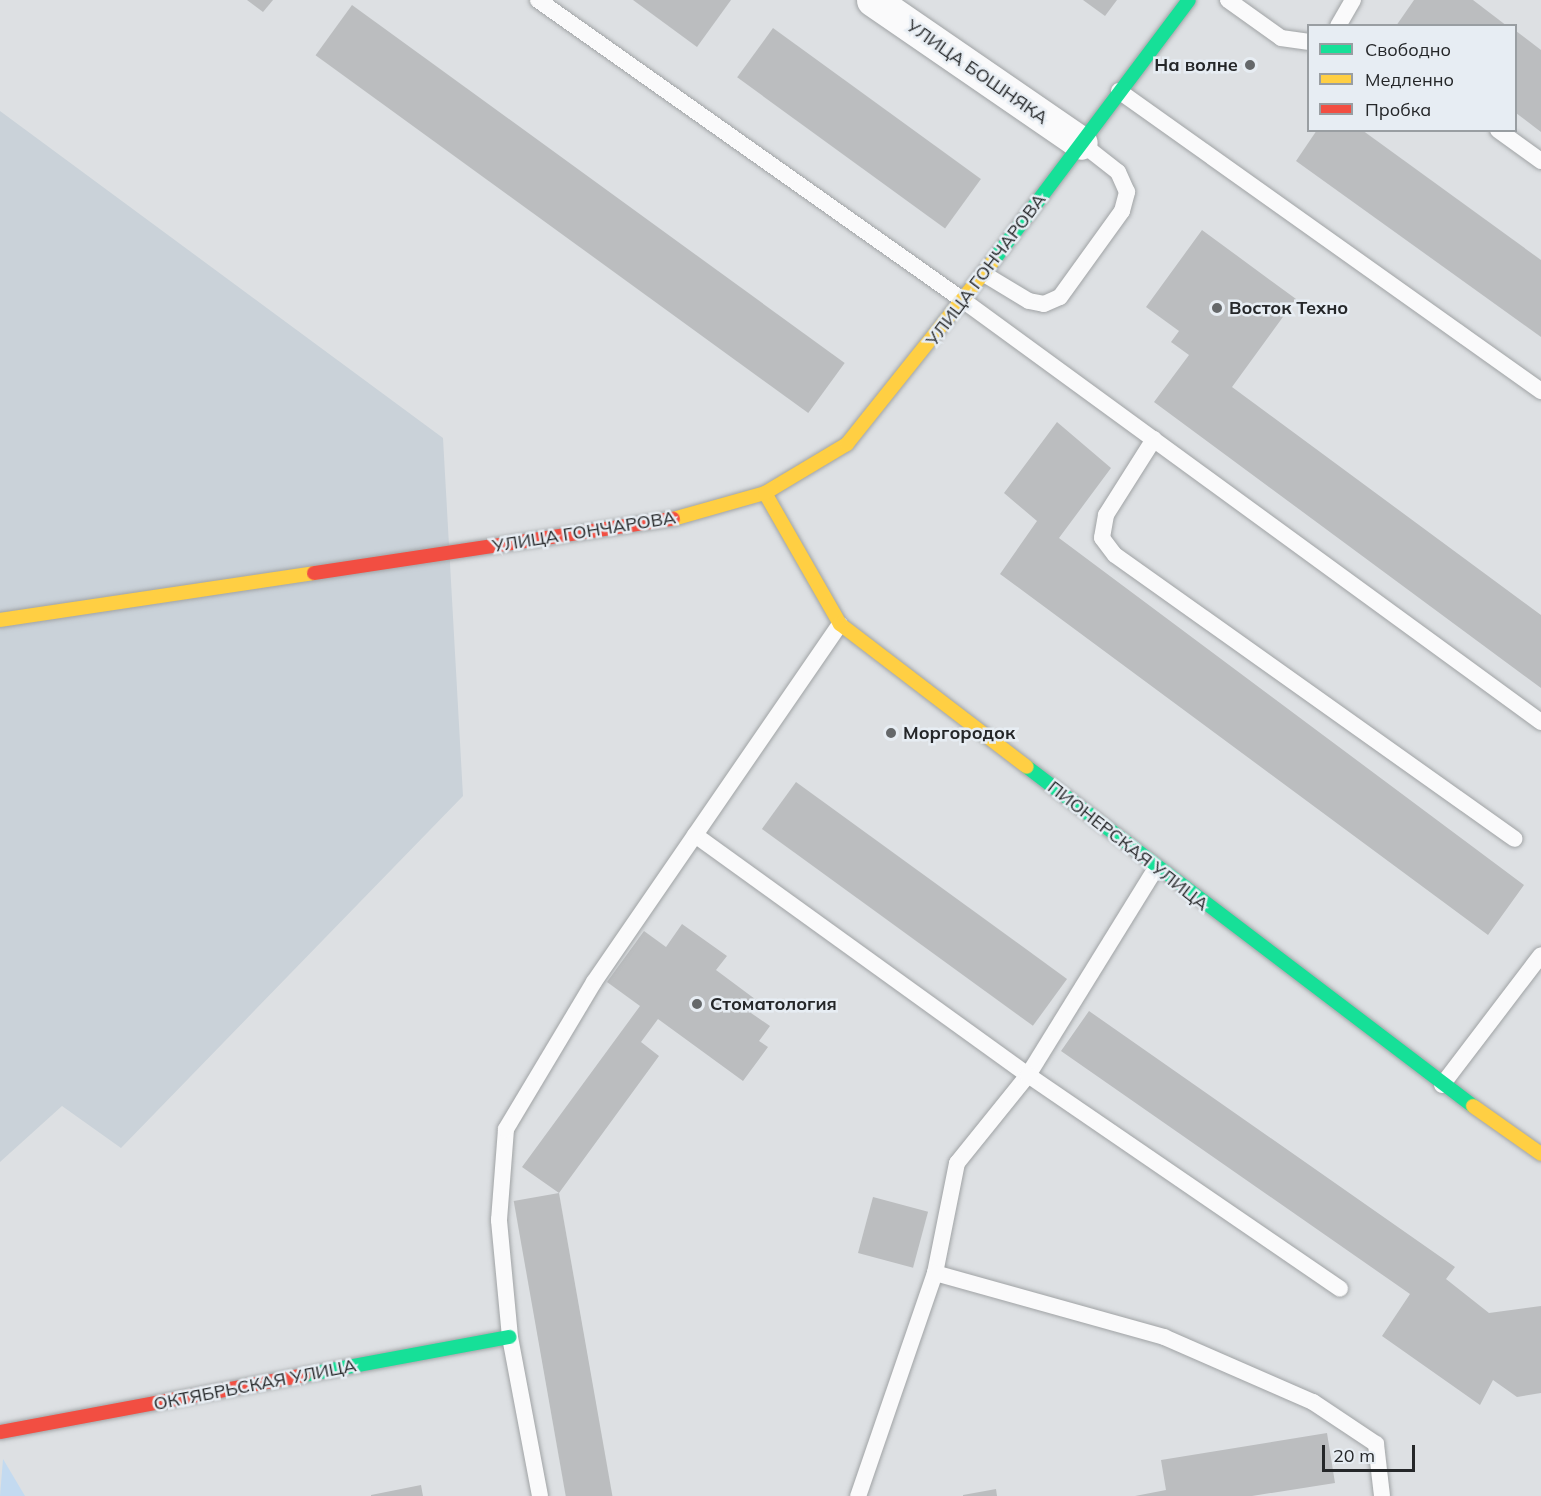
<!DOCTYPE html>
<meta charset="utf-8">
<style>
body{margin:0}
#map{position:relative;width:1541px;height:1496px;overflow:hidden;background:#dde0e3;font-family:Mulish,sans-serif}
div>[style]{position:absolute}
[style*='--x']{left:calc(var(--x)*1px);top:calc(var(--y)*1px);width:calc(var(--w)*1px);rotate:calc(var(--a)*1deg)}
.built>*{inset:0;background:#cad2d9}
.green>*{inset:0;background:#c3daf0}
.building>*{inset:0;background:#bbbdbf;transform-origin:0 0}
.roads{filter:drop-shadow(0 0 2px #a0a3a5) drop-shadow(0 0 2px #a0a3a5)}
.lane>*{height:16px;margin:-8px;padding:0 8px;transform-origin:8px;border-radius:8px;background:#fafafb}
.street>*{height:33px;margin:-16.5px;padding:0 16.5px;transform-origin:16.5px;border-radius:16.5px;background:#fafafb}
.fast>*{height:14px;margin:-7px;padding:0 7px;transform-origin:7px;border-radius:7px;background:#16e098}
.slow>*{height:14px;margin:-7px;padding:0 7px;transform-origin:7px;border-radius:7px;background:#ffcf43}
.jam>*{height:14px;margin:-7px;padding:0 7px;transform-origin:7px;border-radius:7px;background:#f24e42}
.dots>*{width:16px;height:16px;translate:-50% -50%;box-sizing:border-box;border:3px solid #e7edf3;border-radius:50%}
span{translate:-50% -50%;white-space:nowrap;text-align:center;line-height:1.15;-webkit-text-stroke:5px #e7edf3;paint-order:stroke}
.poi-label{font-size:18px;color:#252729;font-weight:700}
.right{translate:-100% -50%;text-align:right}
.left{translate:0 -50%;text-align:left}
.street-label{font-size:18px;color:#252729}
.legend{position:absolute;left:1307px;top:24px;width:210px;height:108px;box-sizing:border-box;background:#e7edf3;border:2px solid #999ea2;margin:0;padding:8px 10px;list-style:none;font-size:18px;color:#252729}
.legend li{display:flex;align-items:center;gap:12px;height:30px}
.legend b{width:30px;border:2px solid #999ea2}
.scale{position:absolute;left:1322px;top:1445px;width:93px;height:27px;box-sizing:border-box;border:3px solid #252729;border-top:0;padding-left:8px;font-size:18px;line-height:21px;white-space:nowrap;color:#252729;-webkit-text-stroke:4px #e7edf3;paint-order:stroke}
</style>
<div id="map">
<div class="built">
<i style="clip-path:polygon(0 111px,443px 438px,463px 796px,121px 1148px,62px 1106px,0 1162px)"></i>
</div>
<div class="green">
<i style="clip-path:polygon(3px 1459px,25px 1496px,0 1496px)"></i>
</div>
<div class="building">
<i style="clip-path:polygon(247px 0,273px 0,263px 12px)"></i>
<i style="clip-path:polygon(633px 0,731px 0,697px 47px)"></i>
<i style="clip-path:polygon(1083px 0,1117px 0,1105px 16px)"></i>
<i style="clip-path:polygon(1414px 0,1473px 0,1507px 26px,1396px 26px)"></i>
<i style="left:352px;top:5px;width:609px;height:62px;rotate:36deg"></i>
<i style="left:773px;top:28px;width:257px;height:61px;rotate:36deg"></i>
<i style="clip-path:polygon(1516px 31px,1541px 50px,1541px 132px,1516px 113px)"></i>
<i style="clip-path:polygon(1317px 130px,1362px 130px,1541px 260px,1541px 337px,1296px 161px)"></i>
<i style="clip-path:polygon(1202px 230px,1296px 299px,1232px 387px,1541px 615px,1541px 688px,1154px 402px,1189px 355px,1171px 342px,1179px 331px,1146px 307px)"></i>
<i style="clip-path:polygon(1057px 422px,1111px 468px,1059px 538px,1524px 885px,1488px 935px,1000px 574px,1037px 521px,1004px 493px)"></i>
<i style="left:796px;top:782px;width:335px;height:58px;rotate:36deg"></i>
<i style="clip-path:polygon(682px 924px,727px 956px,716px 970px,759px 1002px,751px 1013px,770px 1026px,759px 1041px,768px 1047px,743px 1081px,658px 1019px,641px 1042px,659px 1056px,559px 1193px,522px 1167px,640px 1006px,607px 982px,644px 931px,666px 947px)"></i>
<i style="clip-path:polygon(1089px 1011px,1455px 1267px,1446px 1279px,1489px 1313px,1541px 1306px,1541px 1393px,1517px 1397px,1493px 1380px,1480px 1405px,1382px 1336px,1410px 1294px,1061px 1051px)"></i>
<i style="left:559px;top:1193px;width:308px;height:46px;rotate:80deg"></i>
<i style="left:873px;top:1197px;width:57px;height:58px;rotate:15deg"></i>
<i style="clip-path:polygon(1327px 1433px,1335px 1483px,1252px 1496px,1135px 1496px,1166px 1490px,1161px 1460px)"></i>
<i style="clip-path:polygon(421px 1485px,423px 1496px,371px 1496px,371px 1495px)"></i>
<i style="clip-path:polygon(996px 1489px,997px 1496px,963px 1496px,963px 1495px)"></i>
</div>
<div class="roads">
<div class="lane">
<i style="--x:538;--y:0;--w:522;--a:35.24"></i>
<i style="--x:964;--y:301;--w:714;--a:36.12"></i>
<i style="--x:1228;--y:0;--w:65;--a:35.6"></i>
<i style="--x:1281;--y:38;--w:27;--a:8"></i>
<i style="--x:1338;--y:26;--w:30;--a:-60"></i>
<i style="--x:1119;--y:91;--w:518;--a:35.41"></i>
<i style="--x:1498;--y:130;--w:53;--a:35.8"></i>
<i style="--x:984;--y:274;--w:52;--a:31"></i>
<i style="--x:1029;--y:301;--w:15;--a:11"></i>
<i style="--x:1044;--y:304;--w:17;--a:-24"></i>
<i style="--x:1060;--y:297;--w:106;--a:-54.2"></i>
<i style="--x:1122;--y:211;--w:20;--a:-75"></i>
<i style="--x:1127;--y:192;--w:22;--a:-114"></i>
<i style="--x:1118;--y:172;--w:47;--a:-141.9"></i>
<i style="--x:1154;--y:439;--w:90;--a:122.3"></i>
<i style="--x:1106;--y:515;--w:23;--a:100"></i>
<i style="--x:1102;--y:538;--w:21;--a:53"></i>
<i style="--x:1115;--y:555;--w:490;--a:35.4"></i>
<i style="--x:695;--y:835;--w:410;--a:35.8"></i>
<i style="--x:1028;--y:1075;--w:113;--a:128.9"></i>
<i style="--x:957;--y:1163;--w:112;--a:101.3"></i>
<i style="--x:935;--y:1273;--w:236;--a:109"></i>
<i style="--x:1156;--y:868;--w:243;--a:121.7"></i>
<i style="--x:1028;--y:1075;--w:378;--a:34.4"></i>
<i style="--x:1442;--y:1085;--w:163;--a:-52.7"></i>
<i style="--x:935;--y:1273;--w:238;--a:15.6"></i>
<i style="--x:1164;--y:1337;--w:163;--a:23.6"></i>
<i style="--x:1313;--y:1402;--w:76;--a:33.7"></i>
<i style="--x:1376;--y:1444;--w:52;--a:83.4"></i>
<i style="--x:540;--y:1496;--w:162;--a:-100.7"></i>
<i style="--x:510;--y:1337;--w:118;--a:-95.4"></i>
<i style="--x:499;--y:1220;--w:91;--a:-85.6"></i>
<i style="--x:506;--y:1129;--w:171;--a:-59.1"></i>
<i style="--x:594;--y:982;--w:434;--a:-55.5"></i>
</div>
<div class="street">
<i style="--x:873;--y:0;--w:252;--a:34.5"></i>
</div>
<div class="fast">
<i style="--x:993;--y:261;--w:326;--a:-53.1"></i>
<i style="--x:1027;--y:767;--w:560;--a:37.24"></i>
<i style="--x:304;--y:1375;--w:209;--a:-10.5"></i>
</div>
<div class="slow">
<i style="--x:765;--y:493;--w:151;--a:60.2"></i>
<i style="--x:840;--y:624;--w:235;--a:37.4"></i>
<i style="--x:673;--y:519;--w:96;--a:-15.8"></i>
<i style="--x:765;--y:493;--w:96;--a:-30.9"></i>
<i style="--x:847;--y:444;--w:234;--a:-51.4"></i>
<i style="--x:0;--y:620;--w:317;--a:-8.5"></i>
<i style="--x:1473;--y:1106;--w:83;--a:35.2"></i>
</div>
<div class="jam">
<i style="--x:314;--y:573;--w:363;--a:-8.6"></i>
<i style="--x:0;--y:1432;--w:309;--a:-10.6"></i>
</div>
</div>
<div class="dots">
<i style="left:1250px;top:65px;background:#65686a"></i>
<i style="left:1217px;top:308px;background:#65686a"></i>
<i style="left:891px;top:733px;background:#65686a"></i>
<i style="left:697px;top:1004px;background:#65686a"></i>
</div>
<div class="poi-label">
<span class="right" style="left:1238px;top:65px">На волне</span>
<span class="left" style="left:1229px;top:308px">Восток Техно</span>
<span class="left" style="left:903px;top:733px">Моргородок</span>
<span class="left" style="left:710px;top:1004px">Стоматология</span>
</div>
<div class="street-label">
<span style="left:977px;top:72px;rotate:35deg">УЛИЦА БОШНЯКА</span>
<span style="left:986px;top:270px;rotate:-53deg">УЛИЦА ГОНЧАРОВА</span>
<span style="left:584px;top:532px;rotate:-9deg">УЛИЦА ГОНЧАРОВА</span>
<span style="left:1128px;top:846px;rotate:38deg">ПИОНЕРСКАЯ УЛИЦА</span>
<span style="left:255px;top:1385px;rotate:-11deg">ОКТЯБРЬСКАЯ УЛИЦА</span>
</div>
<ul class="legend">
<li><b style="height:8px;background:#16e098"></b>Свободно</li>
<li><b style="height:8px;background:#ffcf43"></b>Медленно</li>
<li><b style="height:8px;background:#f24e42"></b>Пробка</li>
</ul>
<div class="scale">20 m</div>
</div>
